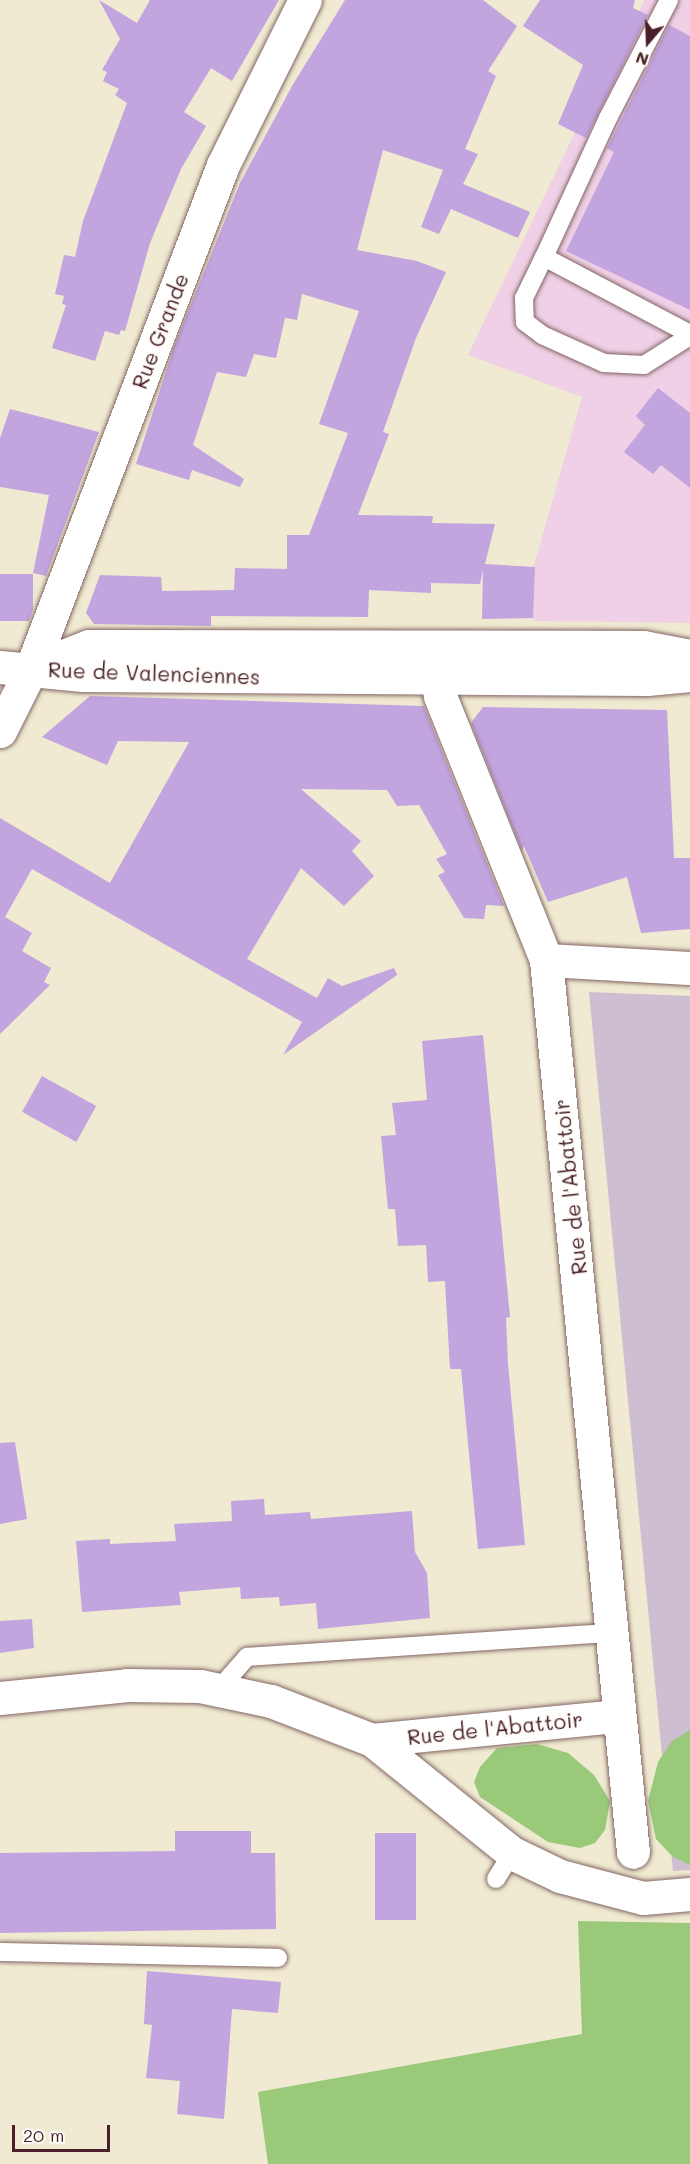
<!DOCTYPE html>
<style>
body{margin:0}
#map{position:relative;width:690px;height:2164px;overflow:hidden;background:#efead1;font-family:Mali,sans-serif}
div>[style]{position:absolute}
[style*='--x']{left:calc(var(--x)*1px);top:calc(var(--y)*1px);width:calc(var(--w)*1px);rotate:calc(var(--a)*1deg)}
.built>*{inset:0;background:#efd0e6}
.industrial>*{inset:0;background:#cdbed2}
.green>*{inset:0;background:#99c979}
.building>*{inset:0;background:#c2a4df;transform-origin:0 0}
.roads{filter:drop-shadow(0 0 2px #846665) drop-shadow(0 0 2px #846665)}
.service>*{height:18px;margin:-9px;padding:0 9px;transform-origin:9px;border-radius:9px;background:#fff}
.minor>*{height:33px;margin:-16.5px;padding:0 16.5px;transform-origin:16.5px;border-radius:16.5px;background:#fff}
.tertiary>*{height:33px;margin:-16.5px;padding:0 16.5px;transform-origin:16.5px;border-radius:16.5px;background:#fff}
.primary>*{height:33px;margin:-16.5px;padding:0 16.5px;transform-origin:16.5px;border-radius:16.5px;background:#fff}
span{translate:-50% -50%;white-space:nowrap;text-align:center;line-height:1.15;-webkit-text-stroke:4.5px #fdfcf7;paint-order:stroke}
.street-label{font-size:21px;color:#4a1f2b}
.north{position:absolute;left:618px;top:12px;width:60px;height:60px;-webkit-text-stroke:4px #fdfcf7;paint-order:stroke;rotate:199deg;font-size:16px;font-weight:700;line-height:24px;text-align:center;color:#4a1f2b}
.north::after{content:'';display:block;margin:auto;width:21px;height:27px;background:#4a1f2b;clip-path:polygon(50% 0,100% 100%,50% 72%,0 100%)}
.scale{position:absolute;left:12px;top:2125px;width:98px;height:27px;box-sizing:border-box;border:3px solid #4a1f2b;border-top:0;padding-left:8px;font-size:18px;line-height:21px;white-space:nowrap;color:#4a1f2b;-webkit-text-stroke:4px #fdfcf7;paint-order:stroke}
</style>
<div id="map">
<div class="built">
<i style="clip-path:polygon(644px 0,690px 0,690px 623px,533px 621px,533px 569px,582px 397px,468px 355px,591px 99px,628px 40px)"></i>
</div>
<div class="industrial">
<i style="clip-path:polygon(589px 992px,690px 996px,690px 1870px,673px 1871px)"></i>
</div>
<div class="green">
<i style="clip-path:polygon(690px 1730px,690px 1865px,672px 1856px,656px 1839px,648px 1801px,658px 1762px,672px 1741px)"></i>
<i style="clip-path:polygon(537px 1744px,568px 1753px,594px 1775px,610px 1801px,605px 1830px,595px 1843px,580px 1848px,548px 1842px,480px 1797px,474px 1782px,480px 1767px,497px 1748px)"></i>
<i style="clip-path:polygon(578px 1921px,690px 1923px,690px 2164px,268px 2164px,258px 2092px,582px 2034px)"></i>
</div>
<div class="building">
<i style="clip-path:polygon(99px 0,137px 23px,150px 0,279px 0,232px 81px,211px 68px,184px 112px,206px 126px,181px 169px,150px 243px,125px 331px,121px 330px,119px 335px,105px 331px,95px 361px,52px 348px,66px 305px,62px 304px,64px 296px,55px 294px,64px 255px,75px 257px,83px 221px,127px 103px,115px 95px,119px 89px,103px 81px,107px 72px,102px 70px,120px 39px)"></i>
<i style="clip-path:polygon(345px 0,483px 0,517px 26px,488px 71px,496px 76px,465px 149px,478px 154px,463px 184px,530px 212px,518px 238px,451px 209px,439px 234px,421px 227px,443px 170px,383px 150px,357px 250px,417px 261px,446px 272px,416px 338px,383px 432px,389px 434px,358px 515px,433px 516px,432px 523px,495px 524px,485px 564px,535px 567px,533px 618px,482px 619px,483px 570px,480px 584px,431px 583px,431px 593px,369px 590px,368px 617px,211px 616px,211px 626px,94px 624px,86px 613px,100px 575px,161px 577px,162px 591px,234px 590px,235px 568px,287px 569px,287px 535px,309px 535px,348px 433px,319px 424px,359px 311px,302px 294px,297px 320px,285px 318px,276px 358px,254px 354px,246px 377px,217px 372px,193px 445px,244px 479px,240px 487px,192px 470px,189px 480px,136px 464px,174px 347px,240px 183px,292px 86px)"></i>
<i style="clip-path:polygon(540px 0,635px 0,633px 8px,648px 15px,586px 138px,558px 124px,583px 65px,523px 26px)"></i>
<i style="clip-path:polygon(669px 25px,690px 36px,690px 310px,566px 251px,614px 152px,607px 148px)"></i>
<i style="clip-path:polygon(658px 388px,690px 413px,690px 488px,661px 465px,653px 474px,624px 452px,645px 425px,636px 416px)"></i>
<i style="clip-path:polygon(10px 409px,99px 432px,46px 576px,33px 573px,49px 495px,0 487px,0 438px)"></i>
<i style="clip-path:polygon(0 574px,33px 574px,33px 610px,29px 621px,0 621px)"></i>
<i style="clip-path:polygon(90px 696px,424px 706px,504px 906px,486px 905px,484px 919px,464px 918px,438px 875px,445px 872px,436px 859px,447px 854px,419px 805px,397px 806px,387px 790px,301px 789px,361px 841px,352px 851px,374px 876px,344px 906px,301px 868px,247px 959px,317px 998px,328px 978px,342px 986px,394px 968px,397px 975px,283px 1055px,302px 1022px,32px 869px,5px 917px,32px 933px,22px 951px,51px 968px,44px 982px,50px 985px,0 1034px,0 818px,110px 883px,189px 742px,118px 741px,107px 765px,42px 737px)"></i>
<i style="clip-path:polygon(483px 707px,667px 710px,674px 858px,690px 858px,690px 929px,641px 933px,627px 877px,548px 902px,524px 846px,522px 851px,471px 723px)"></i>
<i style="clip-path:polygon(483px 1035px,510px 1317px,506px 1318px,508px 1364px,525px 1545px,478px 1549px,461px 1369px,450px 1369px,445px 1281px,428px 1282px,426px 1245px,398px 1246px,395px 1209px,388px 1209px,381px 1136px,396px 1135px,392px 1103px,427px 1100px,422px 1041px)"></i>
<i style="left:42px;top:1076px;width:62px;height:41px;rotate:29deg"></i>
<i style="clip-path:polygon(15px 1442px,27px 1519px,0 1524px,0 1443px)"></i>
<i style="clip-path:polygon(264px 1499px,265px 1515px,310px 1512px,311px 1519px,412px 1511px,415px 1552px,427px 1573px,430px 1618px,318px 1629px,316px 1603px,280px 1606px,279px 1597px,241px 1599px,240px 1587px,179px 1592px,181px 1605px,82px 1612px,76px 1541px,110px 1539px,110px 1544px,176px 1541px,174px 1524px,232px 1521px,231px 1501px)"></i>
<i style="clip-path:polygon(32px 1619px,34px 1648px,0 1653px,0 1621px)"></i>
<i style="clip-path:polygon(175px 1831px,251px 1831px,251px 1853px,275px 1853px,276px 1929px,0 1933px,0 1853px,175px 1851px)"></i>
<i style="left:375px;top:1833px;width:41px;height:87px"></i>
<i style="clip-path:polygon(147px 1971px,281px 1982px,278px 2013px,232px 2009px,224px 2119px,177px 2114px,180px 2081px,146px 2078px,152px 2025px,144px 2024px)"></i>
</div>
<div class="roads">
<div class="service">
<i style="--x:669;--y:0;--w:133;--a:117.3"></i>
<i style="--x:608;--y:118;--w:153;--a:114.7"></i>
<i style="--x:544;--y:257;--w:165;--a:27.8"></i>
<i style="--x:544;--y:257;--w:46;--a:116"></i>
<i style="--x:524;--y:298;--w:24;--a:88"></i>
<i style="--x:525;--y:322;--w:21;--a:37"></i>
<i style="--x:542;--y:335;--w:68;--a:24.3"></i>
<i style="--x:604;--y:363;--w:40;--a:2.9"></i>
<i style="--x:644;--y:365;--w:54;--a:-32.2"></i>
<i style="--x:219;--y:1689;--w:43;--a:-48.8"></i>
<i style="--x:247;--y:1657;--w:364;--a:-3.8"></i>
<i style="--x:496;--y:1879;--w:31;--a:-58"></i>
<i style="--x:0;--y:1952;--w:278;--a:1.2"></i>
</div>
<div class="minor">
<i style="--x:462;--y:665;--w:28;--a:154"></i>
<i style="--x:437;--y:677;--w:19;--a:81"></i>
<i style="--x:440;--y:696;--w:284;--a:68.1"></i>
<i style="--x:546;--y:960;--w:896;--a:84.43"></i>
<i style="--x:546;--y:960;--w:144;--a:3.2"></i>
<i style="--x:372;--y:1740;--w:247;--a:-5.6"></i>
</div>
<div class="tertiary">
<i style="--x:31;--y:669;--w:539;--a:-69.15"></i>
<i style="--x:223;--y:165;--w:184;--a:-63.6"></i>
<i style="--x:0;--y:1698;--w:128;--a:-5.8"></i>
<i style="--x:127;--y:1685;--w:73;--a:0.8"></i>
<i style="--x:200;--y:1686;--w:73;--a:11.9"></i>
<i style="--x:271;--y:1701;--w:108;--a:21.1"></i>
<i style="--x:372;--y:1740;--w:180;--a:38.9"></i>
<i style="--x:512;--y:1853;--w:53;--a:25.6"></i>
<i style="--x:560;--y:1876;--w:86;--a:14.8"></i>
<i style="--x:643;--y:1898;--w:47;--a:-4.9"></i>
</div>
<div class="primary">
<i style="--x:0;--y:667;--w:83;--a:5.5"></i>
<i style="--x:83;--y:675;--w:564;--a:0.41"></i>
<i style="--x:647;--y:679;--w:43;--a:-5.3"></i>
<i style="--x:35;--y:667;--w:58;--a:-21.3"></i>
<i style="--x:89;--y:646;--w:554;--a:0.1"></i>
<i style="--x:643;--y:647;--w:48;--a:10.8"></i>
<i style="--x:0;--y:731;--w:69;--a:-63.4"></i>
</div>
</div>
<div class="street-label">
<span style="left:160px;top:331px;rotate:-69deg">Rue Grande</span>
<span style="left:154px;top:673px;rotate:2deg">Rue de Valenciennes</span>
<span style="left:570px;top:1187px;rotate:-96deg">Rue de l'Abattoir</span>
<span style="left:495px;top:1728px;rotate:-6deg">Rue de l'Abattoir</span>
</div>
<div class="north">N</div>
<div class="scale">20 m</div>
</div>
